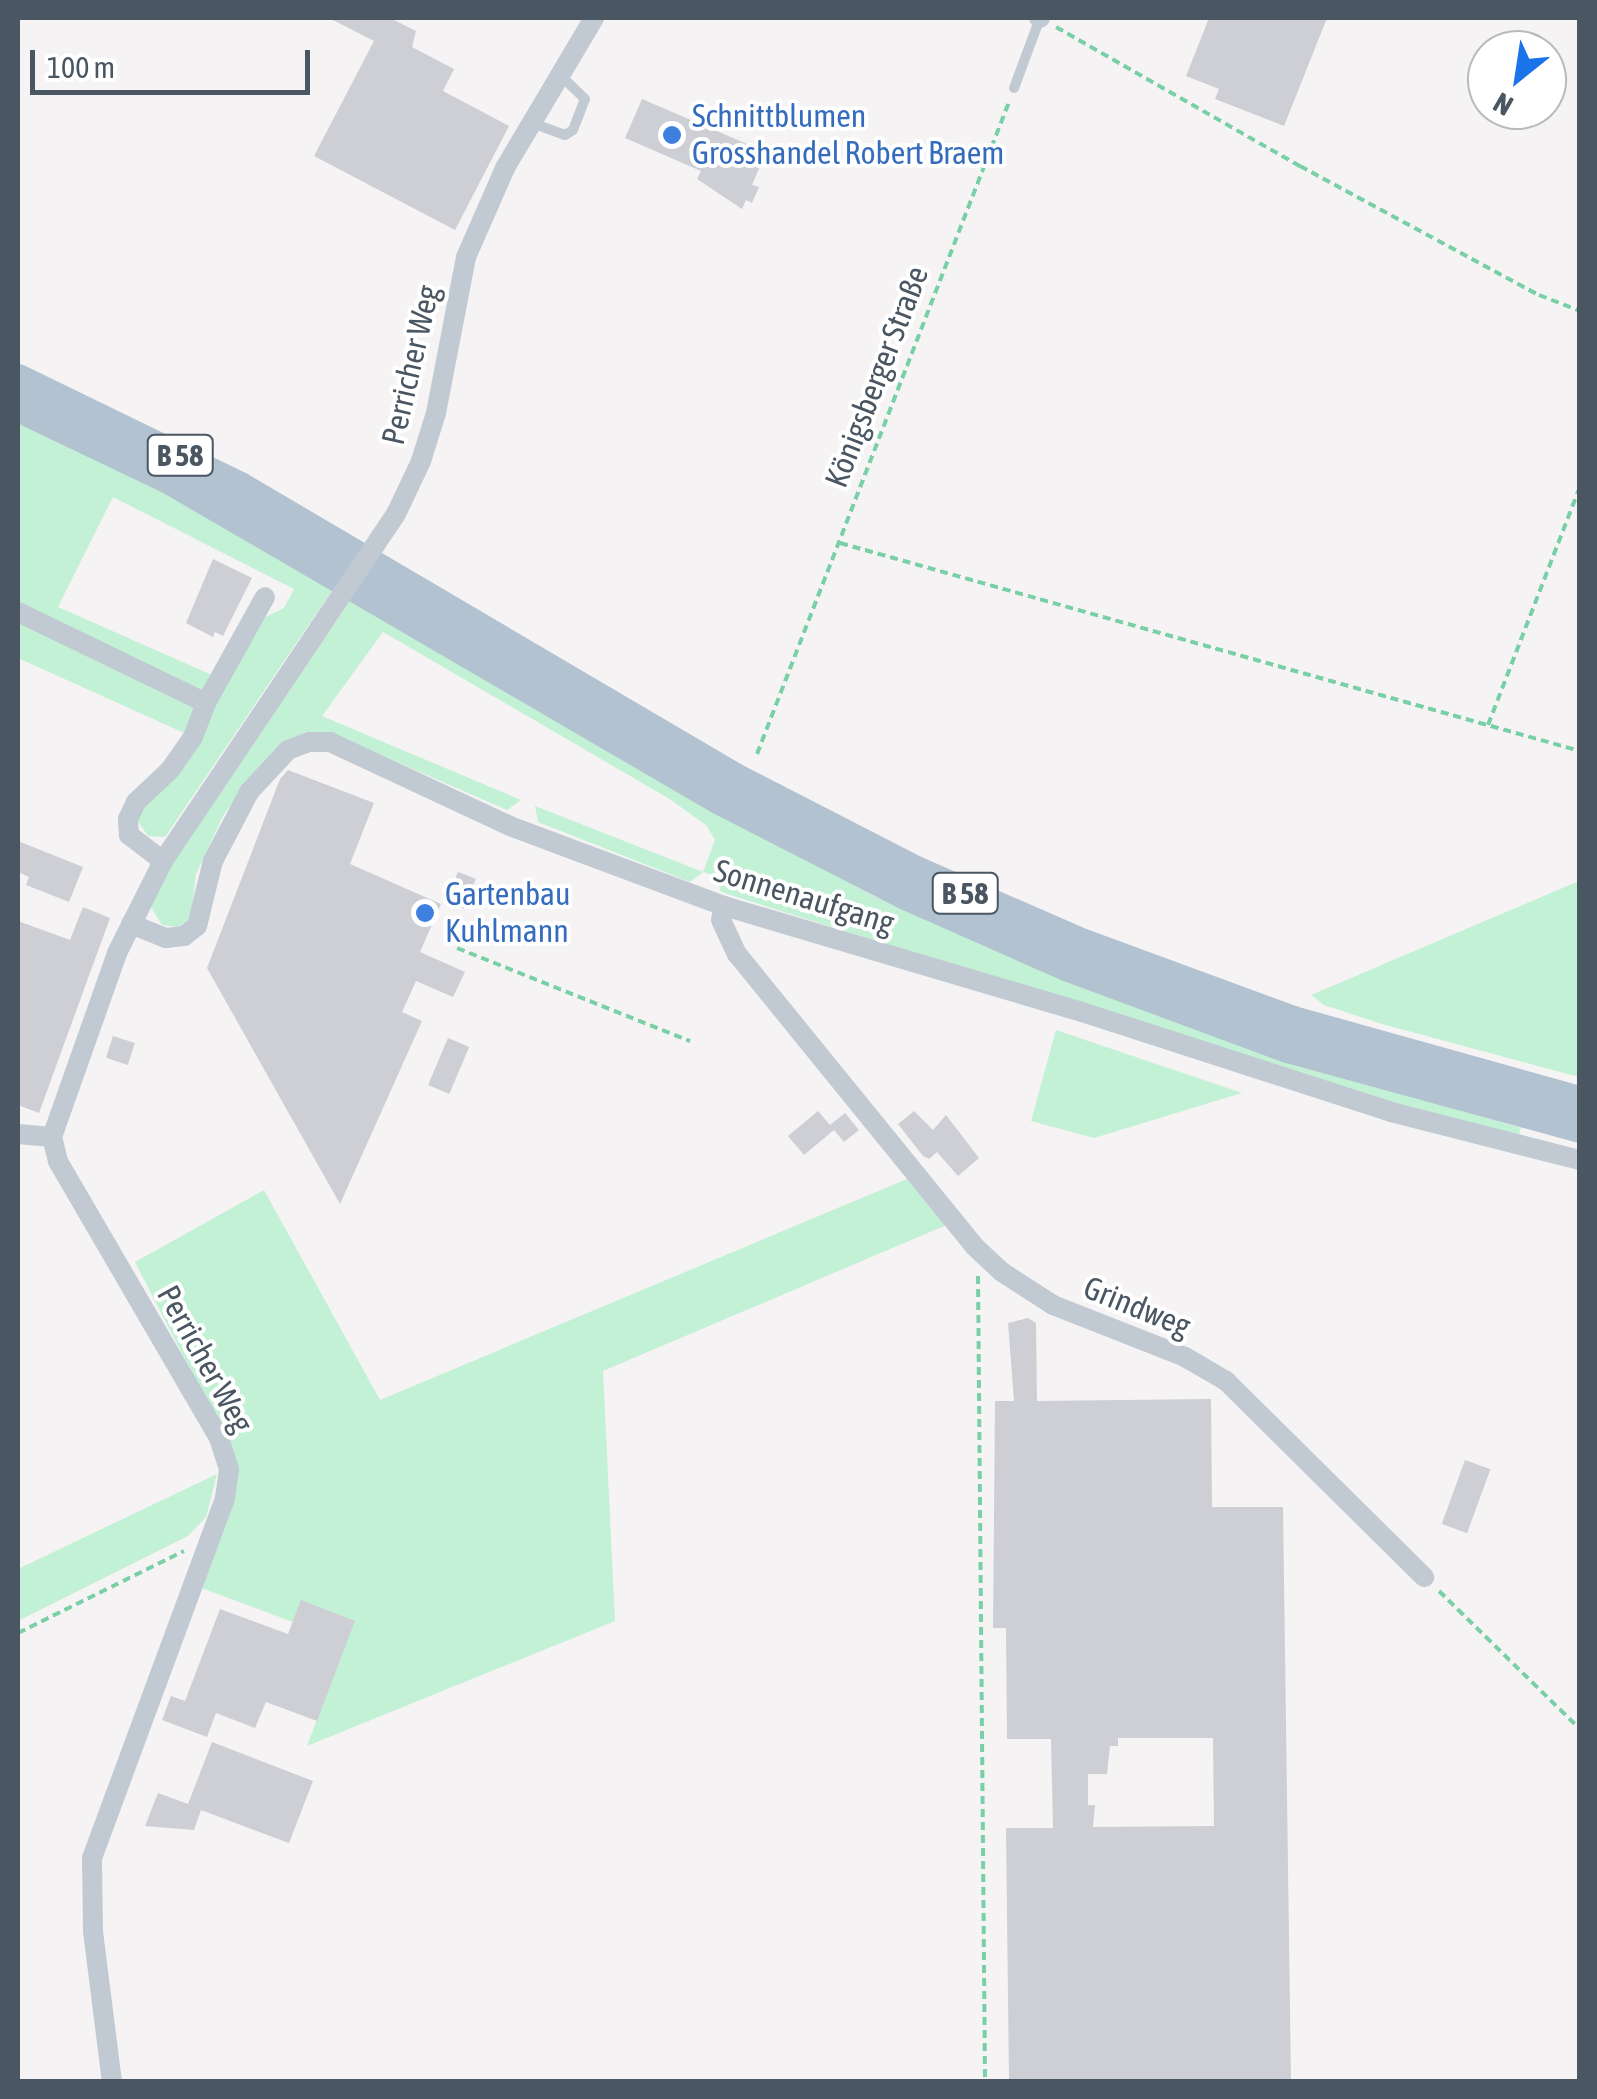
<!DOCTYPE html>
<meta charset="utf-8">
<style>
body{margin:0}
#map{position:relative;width:1597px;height:2099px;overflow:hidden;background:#f5f3f3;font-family:"Asap Condensed",sans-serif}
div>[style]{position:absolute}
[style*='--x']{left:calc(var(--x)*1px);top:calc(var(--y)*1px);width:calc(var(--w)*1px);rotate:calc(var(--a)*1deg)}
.green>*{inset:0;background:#c3f1d5}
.building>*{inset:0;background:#cdcfd5;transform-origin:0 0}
.path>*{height:4px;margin-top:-2px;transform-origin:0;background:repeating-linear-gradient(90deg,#7ad0a6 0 8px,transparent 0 13px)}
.service>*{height:10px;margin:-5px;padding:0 5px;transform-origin:5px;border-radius:5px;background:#c1cad2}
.minor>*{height:20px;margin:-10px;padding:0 10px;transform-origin:10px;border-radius:10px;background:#c1cad2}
.primary>*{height:30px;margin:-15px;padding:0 15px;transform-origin:15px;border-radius:15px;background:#b3c2d1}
.minor-bridge>*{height:20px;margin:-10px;padding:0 10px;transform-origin:10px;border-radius:10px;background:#c1cad2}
.dots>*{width:28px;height:28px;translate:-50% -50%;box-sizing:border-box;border:5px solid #fff;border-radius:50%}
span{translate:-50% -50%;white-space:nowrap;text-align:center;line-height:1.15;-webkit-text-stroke:8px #fff;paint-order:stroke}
.shield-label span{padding:2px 8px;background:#fff;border:2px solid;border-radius:8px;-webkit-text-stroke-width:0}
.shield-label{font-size:30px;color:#4a5661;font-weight:700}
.shop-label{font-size:32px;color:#366cbe}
.left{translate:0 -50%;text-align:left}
.street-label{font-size:32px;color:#4a5661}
.frame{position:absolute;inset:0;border:20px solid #4a5661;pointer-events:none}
.north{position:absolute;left:1467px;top:30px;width:100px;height:100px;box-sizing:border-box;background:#fff;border:2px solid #b7bbc0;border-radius:50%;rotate:210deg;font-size:28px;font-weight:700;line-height:40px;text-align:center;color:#4a5661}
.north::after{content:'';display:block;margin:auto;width:35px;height:45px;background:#1a73e8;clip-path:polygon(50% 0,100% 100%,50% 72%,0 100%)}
.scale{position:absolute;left:30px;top:50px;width:280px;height:45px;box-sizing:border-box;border:5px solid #4a5661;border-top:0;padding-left:12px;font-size:30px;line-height:35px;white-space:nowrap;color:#4a5661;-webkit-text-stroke:8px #fff;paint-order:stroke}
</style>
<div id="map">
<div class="green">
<i style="clip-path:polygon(18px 421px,178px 498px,335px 586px,165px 837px,148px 836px,137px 820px,257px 621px,284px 608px,294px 589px,113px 497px,58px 607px,212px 675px,203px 689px,199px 692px,18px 606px)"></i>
<i style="clip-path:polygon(352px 597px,696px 801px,872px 895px,959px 934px,1306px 1066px,1521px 1128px,1518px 1138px,1403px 1107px,721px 892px,716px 876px,703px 872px,690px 882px,538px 822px,535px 806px,703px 872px,715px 840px,706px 825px,668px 798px,383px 632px,322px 716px,521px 800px,507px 810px,333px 734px,305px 732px,271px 754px,224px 814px,196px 874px,191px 918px,178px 927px,162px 925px,149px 904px,167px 869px)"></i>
<i style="clip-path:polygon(18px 619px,204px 709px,193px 737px,18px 658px)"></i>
<i style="clip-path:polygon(1579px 881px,1579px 1077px,1382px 1024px,1324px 1005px,1311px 995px)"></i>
<i style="clip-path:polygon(1056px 1030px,1242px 1093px,1094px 1138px,1031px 1121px)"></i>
<i style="clip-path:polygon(914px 1176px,949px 1224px,603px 1371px,615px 1621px,307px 1746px,354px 1621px,293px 1622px,199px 1587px,232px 1499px,224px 1435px,135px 1262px,264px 1190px,380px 1400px)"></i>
<i style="clip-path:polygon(217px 1474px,206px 1517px,188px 1536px,18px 1621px,18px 1569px)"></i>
</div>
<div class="building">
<i style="clip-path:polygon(329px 18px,390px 18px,416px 31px,412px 47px,454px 69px,443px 91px,509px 126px,455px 230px,314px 156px,374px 41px)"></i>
<i style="clip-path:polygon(1209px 18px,1327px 18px,1284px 126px,1215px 99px,1219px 89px,1186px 76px)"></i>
<i style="clip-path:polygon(642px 99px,766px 152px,752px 185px,759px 187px,752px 203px,746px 200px,742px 209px,697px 179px,701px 171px,625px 138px)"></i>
<i style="clip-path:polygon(213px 559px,252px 578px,223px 636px,215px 632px,213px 637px,186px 623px)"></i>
<i style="clip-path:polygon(288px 770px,374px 803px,350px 864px,441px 904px,420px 952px,465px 972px,453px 997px,416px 981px,402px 1012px,422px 1021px,340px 1204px,207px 968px,280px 779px)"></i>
<i style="clip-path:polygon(18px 841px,83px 867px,69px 902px,26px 885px,29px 877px,18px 872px)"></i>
<i style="left:458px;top:872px;width:19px;height:32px;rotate:21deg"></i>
<i style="clip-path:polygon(83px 907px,110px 918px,39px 1113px,18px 1105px,18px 921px,70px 940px)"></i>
<i style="left:113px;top:1036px;width:23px;height:23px;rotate:18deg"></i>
<i style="left:448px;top:1038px;width:23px;height:51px;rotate:23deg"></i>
<i style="clip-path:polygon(818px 1111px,830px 1125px,845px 1113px,859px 1130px,844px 1142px,834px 1130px,804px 1155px,788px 1136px)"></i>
<i style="clip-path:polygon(914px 1111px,933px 1130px,946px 1115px,979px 1158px,958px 1176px,937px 1152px,929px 1159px,923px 1156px,898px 1124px)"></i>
<i style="clip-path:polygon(evenodd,1028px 1318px,1036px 1323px,1037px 1401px,1211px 1399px,1212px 1507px,1283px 1507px,1291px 2082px,1009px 2082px,1006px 1828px,1053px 1828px,1051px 1739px,1007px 1739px,1006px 1628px,993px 1628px,995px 1401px,1014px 1401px,1008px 1323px,1028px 1318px,1118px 1738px,1213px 1738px,1214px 1826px,1093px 1827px,1095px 1805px,1088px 1805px,1088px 1774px,1107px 1774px,1110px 1746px,1118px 1746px,1118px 1738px)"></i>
<i style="left:1465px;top:1460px;width:27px;height:68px;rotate:20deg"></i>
<i style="clip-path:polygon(301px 1600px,355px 1621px,317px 1721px,266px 1702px,255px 1728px,216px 1713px,207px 1737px,162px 1720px,171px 1696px,185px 1701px,220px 1609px,288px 1634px)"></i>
<i style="clip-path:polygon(212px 1742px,313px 1781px,289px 1843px,201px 1810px,194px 1830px,145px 1826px,158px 1793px,188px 1804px)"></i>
</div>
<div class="path">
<i style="--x:1056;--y:27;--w:281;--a:29.7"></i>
<i style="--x:1300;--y:166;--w:272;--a:28.4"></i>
<i style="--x:1539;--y:295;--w:44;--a:21.3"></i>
<i style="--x:840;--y:543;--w:769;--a:15.7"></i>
<i style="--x:1488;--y:725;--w:255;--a:-68.9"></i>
<i style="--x:757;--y:754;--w:699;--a:-68.87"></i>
<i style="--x:457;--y:948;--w:251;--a:21.8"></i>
<i style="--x:978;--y:1276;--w:806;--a:89.5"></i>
<i style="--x:1439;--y:1591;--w:197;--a:44.4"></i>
<i style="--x:18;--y:1633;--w:185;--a:-26.3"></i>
</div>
<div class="service">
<i style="--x:1014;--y:88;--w:75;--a:-69.6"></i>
<i style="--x:532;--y:123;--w:35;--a:20"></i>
<i style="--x:565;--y:135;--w:9;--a:-32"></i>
<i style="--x:573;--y:130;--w:33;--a:-69"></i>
<i style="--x:585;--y:99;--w:35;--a:-136"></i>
</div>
<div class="minor">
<i style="--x:1039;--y:18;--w:1;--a:0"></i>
<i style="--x:396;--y:514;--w:59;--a:-64.7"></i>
<i style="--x:421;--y:461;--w:50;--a:-72.6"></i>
<i style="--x:436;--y:413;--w:159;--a:-79.1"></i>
<i style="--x:466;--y:257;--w:97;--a:-66.3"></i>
<i style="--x:505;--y:168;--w:174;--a:-59.3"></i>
<i style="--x:18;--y:612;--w:209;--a:25.8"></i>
<i style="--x:163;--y:861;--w:282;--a:-56.1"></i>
<i style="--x:724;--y:906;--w:14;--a:102"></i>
<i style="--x:721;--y:920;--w:38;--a:65"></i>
<i style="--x:737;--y:954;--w:376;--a:50.9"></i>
<i style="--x:974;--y:1246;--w:38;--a:43"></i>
<i style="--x:1002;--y:1272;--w:61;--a:32.9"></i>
<i style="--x:1053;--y:1305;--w:142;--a:21.5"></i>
<i style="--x:1185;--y:1357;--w:48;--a:30.3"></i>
<i style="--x:1226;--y:1381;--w:279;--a:44.7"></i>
<i style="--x:131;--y:924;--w:38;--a:22"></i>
<i style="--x:166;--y:938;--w:18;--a:-6"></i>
<i style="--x:184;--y:936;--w:16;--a:-38"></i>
<i style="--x:197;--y:926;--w:67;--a:-76.2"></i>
<i style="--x:213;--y:861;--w:78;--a:-62.4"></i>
<i style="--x:249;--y:792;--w:57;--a:-47.1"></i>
<i style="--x:288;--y:750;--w:22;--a:-21"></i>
<i style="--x:309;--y:742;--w:21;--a:0"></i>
<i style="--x:330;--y:742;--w:199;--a:25"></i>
<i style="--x:510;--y:826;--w:228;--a:20.5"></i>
<i style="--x:724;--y:906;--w:373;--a:16.5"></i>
<i style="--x:1082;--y:1012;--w:325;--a:17.9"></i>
<i style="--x:1391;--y:1112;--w:195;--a:14.3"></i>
<i style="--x:18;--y:1134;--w:34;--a:5"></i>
<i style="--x:112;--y:2082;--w:152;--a:-97.2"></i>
<i style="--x:93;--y:1931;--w:73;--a:-90.8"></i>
<i style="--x:92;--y:1858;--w:384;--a:-69.7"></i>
<i style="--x:225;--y:1498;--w:29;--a:-82"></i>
<i style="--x:229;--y:1469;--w:33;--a:-108"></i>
<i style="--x:219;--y:1438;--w:320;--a:-120.2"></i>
<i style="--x:58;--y:1161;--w:25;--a:-104"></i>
<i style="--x:52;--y:1137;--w:195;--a:-70.5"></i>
<i style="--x:117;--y:953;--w:103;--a:-63.4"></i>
<i style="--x:163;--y:861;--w:43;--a:-142.6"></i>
<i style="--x:129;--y:835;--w:16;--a:-94"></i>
<i style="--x:128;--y:819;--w:19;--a:-65"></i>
<i style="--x:136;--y:802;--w:47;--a:-43.3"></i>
<i style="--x:170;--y:770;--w:40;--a:-55.1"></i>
<i style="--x:193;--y:737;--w:36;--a:-69"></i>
<i style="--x:206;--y:703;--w:121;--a:-60.9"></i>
</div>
<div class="primary">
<i style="--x:18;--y:379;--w:247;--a:25.9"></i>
<i style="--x:240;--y:487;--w:574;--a:30.45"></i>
<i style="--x:735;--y:778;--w:203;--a:27.2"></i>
<i style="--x:916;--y:871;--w:175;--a:23.6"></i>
<i style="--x:1076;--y:941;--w:231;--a:20.2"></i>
<i style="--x:1293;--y:1021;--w:298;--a:15.6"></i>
<i style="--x:18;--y:407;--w:167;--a:25.5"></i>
<i style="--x:169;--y:479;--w:638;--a:30.22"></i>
<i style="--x:720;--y:800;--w:209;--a:27.1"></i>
<i style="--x:906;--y:895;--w:175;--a:23.9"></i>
<i style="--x:1066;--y:966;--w:237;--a:20.3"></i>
<i style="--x:1288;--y:1048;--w:303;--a:15.3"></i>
</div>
<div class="minor-bridge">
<i style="--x:320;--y:627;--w:136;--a:-56.1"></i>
</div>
<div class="dots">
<i style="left:672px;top:135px;background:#3f7fe0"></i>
<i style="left:425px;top:913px;background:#3f7fe0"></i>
</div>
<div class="shield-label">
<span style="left:180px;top:455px">B 58</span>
<span style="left:965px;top:893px">B 58</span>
</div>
<div class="shop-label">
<span class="left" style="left:692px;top:135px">Schnittblumen<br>Grosshandel Robert Braem</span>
<span class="left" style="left:445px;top:913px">Gartenbau<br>Kuhlmann</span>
</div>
<div class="street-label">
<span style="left:411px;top:365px;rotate:-77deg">Perricher Weg</span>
<span style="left:877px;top:377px;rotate:-69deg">Königsberger Straße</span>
<span style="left:804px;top:897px;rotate:17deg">Sonnenaufgang</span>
<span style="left:1137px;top:1307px;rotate:22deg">Grindweg</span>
<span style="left:205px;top:1359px;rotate:61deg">Perricher Weg</span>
</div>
<div class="frame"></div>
<div class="north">N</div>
<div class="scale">100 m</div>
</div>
